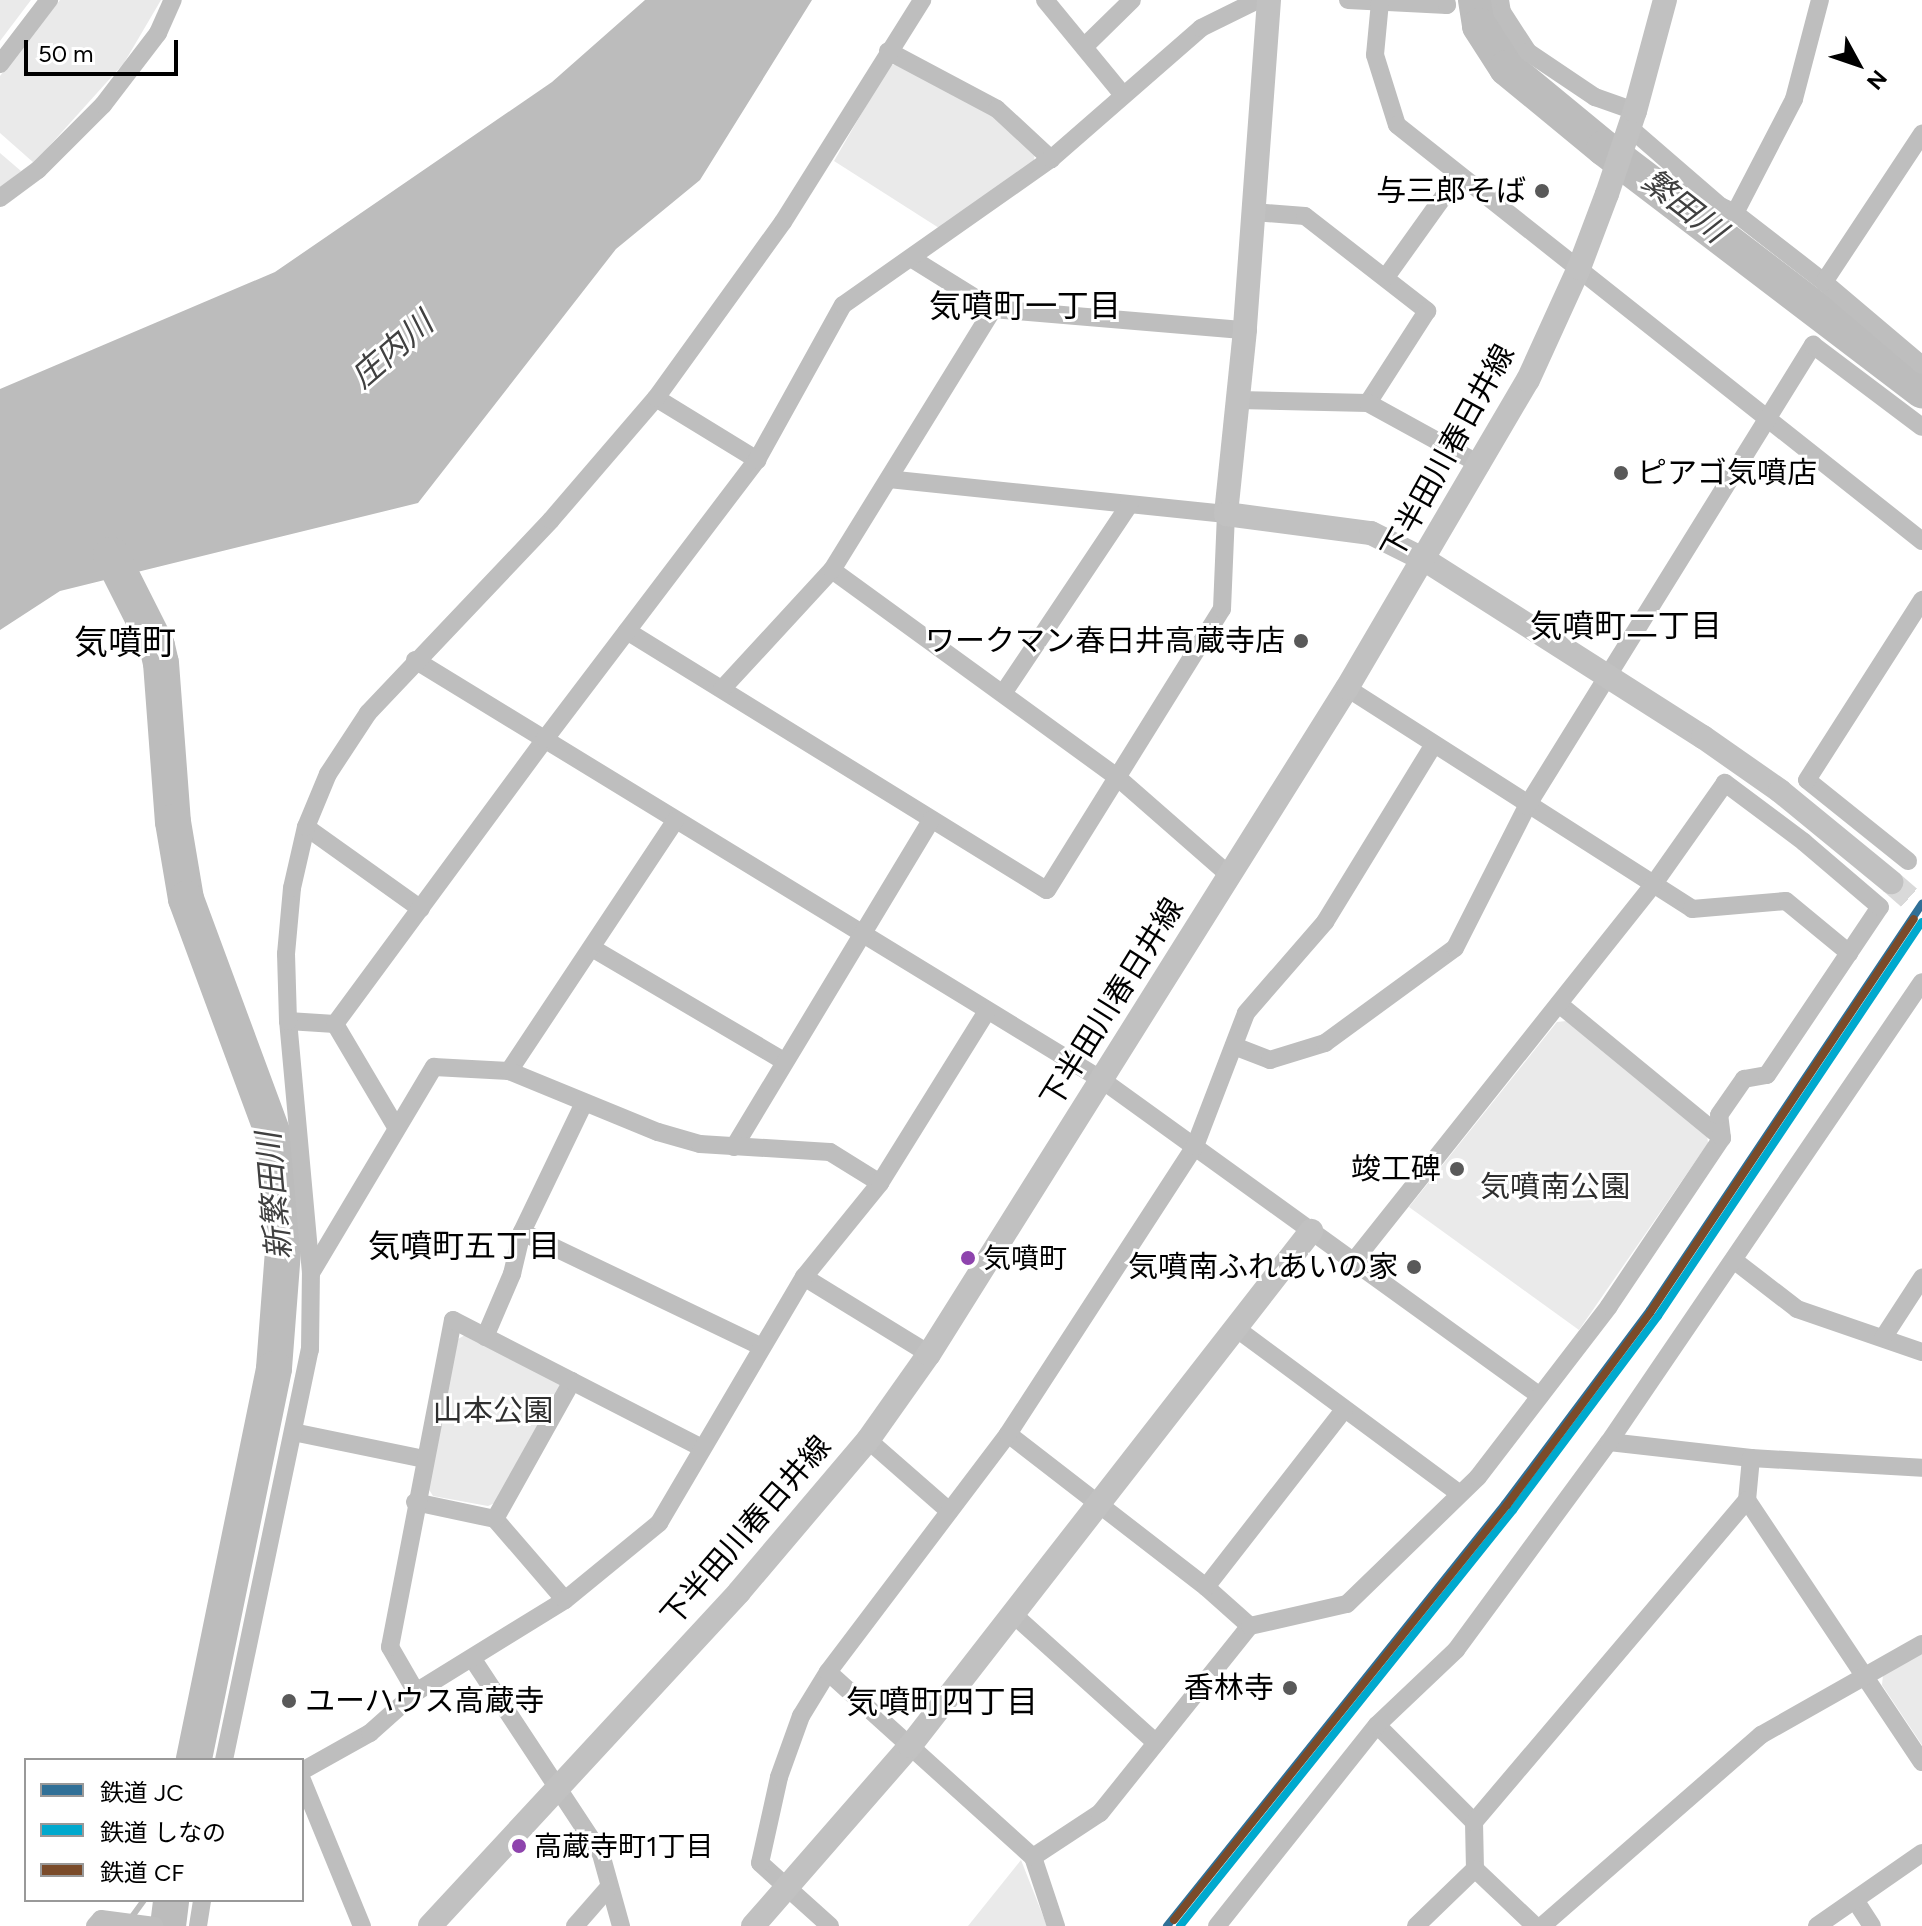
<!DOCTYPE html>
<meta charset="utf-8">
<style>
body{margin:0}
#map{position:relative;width:1922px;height:1926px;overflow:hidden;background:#fff;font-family:Figtree,"Noto Sans JP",sans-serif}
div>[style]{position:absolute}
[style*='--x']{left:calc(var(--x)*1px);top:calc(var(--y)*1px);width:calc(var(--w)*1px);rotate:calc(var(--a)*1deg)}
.green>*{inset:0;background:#eaeaea}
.water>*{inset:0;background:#bcbcbc}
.stream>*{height:6px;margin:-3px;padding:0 3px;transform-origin:3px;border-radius:3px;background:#bcbcbc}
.river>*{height:36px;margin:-18px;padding:0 18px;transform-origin:18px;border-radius:18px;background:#bcbcbc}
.secondary-tunnel>*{height:24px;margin-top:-12px;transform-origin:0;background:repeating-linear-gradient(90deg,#d9d9d9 0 24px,transparent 0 36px)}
.street>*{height:18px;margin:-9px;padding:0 9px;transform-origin:9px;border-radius:9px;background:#bebebe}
.secondary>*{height:24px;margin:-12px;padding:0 12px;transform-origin:12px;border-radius:12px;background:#c1c1c1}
.rail-1>*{height:8px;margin:-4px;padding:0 4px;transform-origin:4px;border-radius:4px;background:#307097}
.rail-2>*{height:8px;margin:-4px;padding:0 4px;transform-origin:4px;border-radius:4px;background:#00a9ce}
.rail-3>*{height:8px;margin:-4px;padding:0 4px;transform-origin:4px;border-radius:4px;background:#7a4b2a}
.dots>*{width:22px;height:22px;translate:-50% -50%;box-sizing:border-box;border:4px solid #fff;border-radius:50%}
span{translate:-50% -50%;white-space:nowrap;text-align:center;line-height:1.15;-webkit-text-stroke:6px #fff;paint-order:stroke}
.bus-label{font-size:28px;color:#000}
.left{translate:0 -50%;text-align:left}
.poi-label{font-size:30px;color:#000}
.right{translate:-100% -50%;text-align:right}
.street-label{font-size:30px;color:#000}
.park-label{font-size:30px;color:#2f2f2f}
.water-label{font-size:32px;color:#404040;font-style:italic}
.neighbourhood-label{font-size:32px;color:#000}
.quarter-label{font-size:34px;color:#000}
.legend{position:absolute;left:24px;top:1758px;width:280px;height:144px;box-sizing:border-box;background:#fff;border:2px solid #999;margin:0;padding:10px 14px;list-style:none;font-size:24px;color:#000}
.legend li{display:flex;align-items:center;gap:16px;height:40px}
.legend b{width:40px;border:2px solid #999}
.north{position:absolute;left:1818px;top:24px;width:80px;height:80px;-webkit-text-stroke:6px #fff;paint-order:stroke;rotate:130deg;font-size:22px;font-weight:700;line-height:32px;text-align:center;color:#000}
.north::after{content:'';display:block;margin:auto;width:28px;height:36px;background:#000;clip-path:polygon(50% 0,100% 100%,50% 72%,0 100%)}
.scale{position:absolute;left:24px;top:40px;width:154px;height:36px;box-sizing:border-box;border:4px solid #000;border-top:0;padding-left:10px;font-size:24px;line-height:28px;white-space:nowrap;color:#000;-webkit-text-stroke:6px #fff;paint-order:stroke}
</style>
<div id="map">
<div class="green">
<i style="clip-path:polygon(0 0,31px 0,0 41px)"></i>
<i style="clip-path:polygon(60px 0,161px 0,124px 63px,34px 163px,0 133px,0 76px)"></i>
<i style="clip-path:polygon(898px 63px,986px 105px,1035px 151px,1034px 161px,939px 228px,834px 161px,889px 66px)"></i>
<i style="clip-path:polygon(0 153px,21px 171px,0 188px)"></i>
<i style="clip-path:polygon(1566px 1021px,1707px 1134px,1708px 1143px,1579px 1330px,1409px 1207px,1557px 1022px)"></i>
<i style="clip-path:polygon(465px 1335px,560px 1384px,561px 1392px,497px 1502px,488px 1506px,433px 1496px,428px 1488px,458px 1339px)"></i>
<i style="clip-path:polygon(1922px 1653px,1922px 1745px,1882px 1685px,1883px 1675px)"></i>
<i style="clip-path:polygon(1021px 1860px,1047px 1926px,968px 1926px)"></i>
</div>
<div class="water">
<i style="clip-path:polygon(645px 0,812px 0,700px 180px,616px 249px,418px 503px,60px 591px,0 630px,0 389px,275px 272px,552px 82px)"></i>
</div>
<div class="stream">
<i style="--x:131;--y:1918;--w:22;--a:-54"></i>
</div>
<div class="river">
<i style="--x:1476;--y:0;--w:26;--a:81"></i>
<i style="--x:1480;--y:26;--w:50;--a:57.3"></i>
<i style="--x:1507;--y:68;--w:126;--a:39.5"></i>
<i style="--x:1604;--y:148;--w:400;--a:37.3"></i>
<i style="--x:111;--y:555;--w:102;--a:63.2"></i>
<i style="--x:157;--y:646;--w:17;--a:77"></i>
<i style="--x:161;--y:663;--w:159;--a:85.7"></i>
<i style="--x:173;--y:822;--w:78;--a:80.4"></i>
<i style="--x:186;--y:899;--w:256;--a:69.7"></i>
<i style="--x:275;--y:1139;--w:99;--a:84.8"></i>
<i style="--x:284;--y:1238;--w:131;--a:94.4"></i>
<i style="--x:274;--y:1369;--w:399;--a:101.6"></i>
<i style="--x:168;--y:1926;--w:26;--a:-83"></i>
</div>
<div class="secondary-tunnel">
<i style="--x:1891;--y:882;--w:41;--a:41.1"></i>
</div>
<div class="street">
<i style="--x:1045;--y:0;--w:123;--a:50.6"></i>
<i style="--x:1348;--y:0;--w:99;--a:2.9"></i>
<i style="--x:1447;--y:5;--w:5;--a:-101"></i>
<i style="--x:1500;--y:0;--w:12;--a:81"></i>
<i style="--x:1502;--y:12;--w:48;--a:57"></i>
<i style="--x:1528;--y:52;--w:81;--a:33.9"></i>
<i style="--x:1595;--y:97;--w:42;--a:19.3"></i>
<i style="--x:1380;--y:2;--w:53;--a:95.4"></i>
<i style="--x:1375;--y:55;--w:73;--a:72.6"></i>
<i style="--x:1397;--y:125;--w:670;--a:38.39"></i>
<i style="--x:1084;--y:47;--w:67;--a:-44.4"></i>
<i style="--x:888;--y:51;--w:123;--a:28"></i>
<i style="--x:997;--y:109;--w:74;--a:42.8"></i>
<i style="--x:0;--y:64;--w:81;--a:-52.6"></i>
<i style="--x:1630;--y:128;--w:119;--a:40.9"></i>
<i style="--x:1720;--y:206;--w:17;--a:25"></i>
<i style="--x:1735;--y:213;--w:113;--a:37.8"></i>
<i style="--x:1824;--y:282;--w:128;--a:40.3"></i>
<i style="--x:0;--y:198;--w:47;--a:-36.4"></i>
<i style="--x:38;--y:170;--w:92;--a:-45"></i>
<i style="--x:103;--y:105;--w:91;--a:-52.6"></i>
<i style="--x:158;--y:33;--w:36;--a:-66"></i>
<i style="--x:1253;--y:212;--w:52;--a:4.4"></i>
<i style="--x:1305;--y:216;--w:155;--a:37.9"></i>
<i style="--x:1427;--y:311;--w:109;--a:122.7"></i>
<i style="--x:1735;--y:213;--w:128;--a:-62.6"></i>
<i style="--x:1794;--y:99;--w:102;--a:-75.3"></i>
<i style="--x:911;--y:258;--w:97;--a:31.9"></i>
<i style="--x:993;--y:309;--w:253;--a:4.8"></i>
<i style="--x:1386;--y:277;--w:125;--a:-54.4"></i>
<i style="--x:1824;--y:282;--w:178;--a:-56.5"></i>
<i style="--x:656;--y:398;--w:119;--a:31.5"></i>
<i style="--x:1238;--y:400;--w:130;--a:1.3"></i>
<i style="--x:1368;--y:403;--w:129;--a:28.8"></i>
<i style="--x:832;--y:570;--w:352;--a:36"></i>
<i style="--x:1117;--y:777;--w:150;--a:41.2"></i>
<i style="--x:627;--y:631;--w:493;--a:31.7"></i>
<i style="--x:1047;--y:890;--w:331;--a:-58.1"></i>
<i style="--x:1222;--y:609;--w:95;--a:-87.6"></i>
<i style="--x:1226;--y:514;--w:339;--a:-174.1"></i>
<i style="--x:415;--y:660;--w:805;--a:31.44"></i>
<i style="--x:1102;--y:1080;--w:540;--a:35.81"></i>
<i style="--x:1347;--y:688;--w:410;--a:32.6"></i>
<i style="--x:1692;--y:909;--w:94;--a:-4.9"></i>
<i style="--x:1786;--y:901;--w:82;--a:39.5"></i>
<i style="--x:722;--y:689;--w:162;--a:-47.3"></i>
<i style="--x:832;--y:570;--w:307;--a:-58.3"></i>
<i style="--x:1004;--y:692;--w:225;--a:-56.2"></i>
<i style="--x:306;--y:827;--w:141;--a:35.5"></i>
<i style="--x:1908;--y:861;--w:129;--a:-141.3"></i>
<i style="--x:1807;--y:780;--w:214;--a:-57.4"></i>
<i style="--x:592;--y:948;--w:223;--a:30.5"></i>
<i style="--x:1559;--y:1004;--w:211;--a:39.4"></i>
<i style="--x:288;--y:1021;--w:47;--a:3.7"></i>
<i style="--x:1234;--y:1046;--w:39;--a:21"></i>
<i style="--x:1270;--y:1060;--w:58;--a:-17.2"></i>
<i style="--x:1325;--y:1043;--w:161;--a:-36.2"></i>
<i style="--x:1455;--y:948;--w:159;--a:-63.1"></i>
<i style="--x:1527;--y:806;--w:543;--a:-58.18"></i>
<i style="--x:1813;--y:345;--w:136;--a:37"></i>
<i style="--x:509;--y:1071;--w:300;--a:-56.4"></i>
<i style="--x:584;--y:1103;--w:143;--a:115.7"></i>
<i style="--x:522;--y:1232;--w:266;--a:25.6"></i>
<i style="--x:396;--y:1127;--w:120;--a:-120.6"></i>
<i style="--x:335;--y:1024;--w:354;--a:-53.6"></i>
<i style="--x:545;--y:739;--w:350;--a:-52.8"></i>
<i style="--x:757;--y:460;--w:177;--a:-61"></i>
<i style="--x:843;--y:305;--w:254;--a:-35.1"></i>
<i style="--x:1051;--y:159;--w:199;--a:-41.1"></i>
<i style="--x:1201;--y:28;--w:64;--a:-26.2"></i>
<i style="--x:734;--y:1147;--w:382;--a:-58.9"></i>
<i style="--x:1735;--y:1261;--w:78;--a:37.7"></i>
<i style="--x:1797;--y:1309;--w:132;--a:19"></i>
<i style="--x:311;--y:1273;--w:240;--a:-59.2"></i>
<i style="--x:434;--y:1067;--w:75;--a:3.1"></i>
<i style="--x:509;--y:1071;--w:161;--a:22.3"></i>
<i style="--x:658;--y:1132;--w:44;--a:15.9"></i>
<i style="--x:700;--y:1144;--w:130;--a:3.5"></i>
<i style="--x:830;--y:1152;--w:59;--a:31.8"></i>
<i style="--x:804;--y:1277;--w:147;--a:31.6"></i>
<i style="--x:1237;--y:1329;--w:277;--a:36.5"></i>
<i style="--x:485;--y:1337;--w:69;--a:-66.8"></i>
<i style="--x:512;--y:1274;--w:43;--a:-76.6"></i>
<i style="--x:1883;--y:1338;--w:72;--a:-57"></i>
<i style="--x:293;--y:1432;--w:134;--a:11.6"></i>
<i style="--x:1008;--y:1434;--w:250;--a:37.7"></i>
<i style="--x:1206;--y:1587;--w:59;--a:41.6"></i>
<i style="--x:868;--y:1440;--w:108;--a:41.2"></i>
<i style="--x:1609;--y:1442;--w:143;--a:6.4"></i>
<i style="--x:1751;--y:1458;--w:171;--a:3.3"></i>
<i style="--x:1751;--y:1458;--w:42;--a:95.4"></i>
<i style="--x:1747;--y:1500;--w:315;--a:56.3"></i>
<i style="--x:415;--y:1502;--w:82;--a:12"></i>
<i style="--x:495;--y:1519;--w:107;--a:49.2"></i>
<i style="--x:495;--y:1519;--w:158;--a:-60.8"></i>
<i style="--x:1206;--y:1587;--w:224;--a:-52.1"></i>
<i style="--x:1014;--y:1615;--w:191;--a:42"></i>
<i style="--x:472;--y:1658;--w:235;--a:56.6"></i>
<i style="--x:601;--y:1854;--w:75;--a:74.5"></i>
<i style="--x:828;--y:1672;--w:276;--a:42.1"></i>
<i style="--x:1033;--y:1857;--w:73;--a:71.6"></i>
<i style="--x:416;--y:1692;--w:52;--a:-120"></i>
<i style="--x:390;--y:1647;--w:333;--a:-79.1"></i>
<i style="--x:453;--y:1320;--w:280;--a:27.2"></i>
<i style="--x:1377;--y:1725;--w:137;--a:45"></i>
<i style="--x:1474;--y:1822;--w:47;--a:88.8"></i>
<i style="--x:1475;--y:1869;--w:83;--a:43.5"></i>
<i style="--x:224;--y:1760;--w:419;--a:-78.2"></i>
<i style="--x:310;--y:1350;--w:77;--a:-89.3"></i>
<i style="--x:311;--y:1273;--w:253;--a:-95.2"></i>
<i style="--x:288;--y:1021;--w:67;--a:-91.7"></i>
<i style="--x:286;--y:954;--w:66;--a:-84.8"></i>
<i style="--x:292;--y:888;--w:63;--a:-77.1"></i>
<i style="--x:306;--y:827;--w:57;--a:-67.5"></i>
<i style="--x:328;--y:774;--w:73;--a:-56.7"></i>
<i style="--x:368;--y:713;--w:266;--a:-46.5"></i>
<i style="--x:551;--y:520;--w:161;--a:-49.3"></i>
<i style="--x:656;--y:398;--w:217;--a:-54.2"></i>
<i style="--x:783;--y:222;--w:262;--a:-57.9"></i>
<i style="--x:302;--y:1771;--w:78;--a:-29.2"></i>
<i style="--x:370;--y:1733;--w:62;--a:-41.7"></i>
<i style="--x:416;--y:1692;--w:175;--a:-31.7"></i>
<i style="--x:565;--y:1600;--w:122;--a:-39.3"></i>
<i style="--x:659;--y:1523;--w:286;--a:-59.5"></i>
<i style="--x:804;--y:1277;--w:121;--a:-51"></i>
<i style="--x:880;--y:1183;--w:203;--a:-58.1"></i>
<i style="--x:302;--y:1780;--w:158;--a:67.7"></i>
<i style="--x:1474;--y:1822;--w:422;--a:-49.7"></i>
<i style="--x:1033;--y:1857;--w:80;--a:-33.3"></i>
<i style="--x:1100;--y:1813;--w:240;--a:-51.3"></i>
<i style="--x:1250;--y:1626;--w:99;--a:-12.8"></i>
<i style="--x:1347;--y:1604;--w:182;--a:-44.1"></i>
<i style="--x:1478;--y:1477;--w:215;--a:-52.5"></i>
<i style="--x:1609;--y:1306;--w:202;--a:-56.1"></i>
<i style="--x:1722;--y:1138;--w:23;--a:-97"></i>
<i style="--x:1719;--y:1115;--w:44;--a:-55.2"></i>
<i style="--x:1744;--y:1079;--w:23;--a:-10"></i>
<i style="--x:1767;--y:1075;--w:202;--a:-56.1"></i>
<i style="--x:1880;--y:907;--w:100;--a:-139.5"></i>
<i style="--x:1804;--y:842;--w:99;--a:-143.2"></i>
<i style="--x:1725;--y:783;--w:125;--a:125.2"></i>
<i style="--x:1653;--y:885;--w:480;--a:128.5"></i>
<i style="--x:1855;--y:1900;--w:31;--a:57"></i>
<i style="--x:95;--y:1926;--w:9;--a:-49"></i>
<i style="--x:101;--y:1919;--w:54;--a:7.4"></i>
<i style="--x:198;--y:1926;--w:26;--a:-81"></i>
<i style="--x:575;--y:1926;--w:52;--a:-48.9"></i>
<i style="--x:830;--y:1926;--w:94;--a:-138"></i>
<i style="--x:760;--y:1863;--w:88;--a:-77.5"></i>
<i style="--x:779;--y:1777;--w:65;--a:-70.2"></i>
<i style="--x:801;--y:1716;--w:52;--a:-58.5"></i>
<i style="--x:828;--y:1672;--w:298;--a:-52.9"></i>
<i style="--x:1008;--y:1434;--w:343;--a:-57"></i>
<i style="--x:1195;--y:1146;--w:142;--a:-69"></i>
<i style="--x:1246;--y:1013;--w:121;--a:-49"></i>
<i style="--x:1325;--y:922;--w:206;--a:-58.5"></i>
<i style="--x:1217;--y:1926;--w:257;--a:-51.5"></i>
<i style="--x:1377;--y:1725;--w:109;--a:-43.5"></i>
<i style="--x:1456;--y:1650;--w:258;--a:-53.7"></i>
<i style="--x:1609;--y:1442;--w:556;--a:-55.77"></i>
<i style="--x:1416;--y:1926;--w:82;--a:-44"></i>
<i style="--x:1542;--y:1926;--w:291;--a:-41.1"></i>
<i style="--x:1761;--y:1735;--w:185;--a:-29.5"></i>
<i style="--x:1817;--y:1926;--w:128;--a:-34.8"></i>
</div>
<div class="secondary">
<i style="--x:1269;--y:0;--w:331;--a:94.2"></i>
<i style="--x:1245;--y:330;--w:185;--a:95.9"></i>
<i style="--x:1226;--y:514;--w:146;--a:7.5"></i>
<i style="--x:1371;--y:533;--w:60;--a:26.6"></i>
<i style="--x:1425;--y:560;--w:330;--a:32.5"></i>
<i style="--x:1703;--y:737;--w:94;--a:35"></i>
<i style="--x:1780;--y:791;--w:144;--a:39.3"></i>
<i style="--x:430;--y:1926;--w:455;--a:-47.2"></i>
<i style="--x:739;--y:1592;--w:199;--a:-49.7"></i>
<i style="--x:868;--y:1440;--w:105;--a:-54.7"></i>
<i style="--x:929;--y:1354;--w:786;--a:-57.89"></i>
<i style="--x:1347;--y:688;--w:357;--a:-59.6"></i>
<i style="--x:1528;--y:380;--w:123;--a:-65.5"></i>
<i style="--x:1579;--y:268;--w:79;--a:-69.3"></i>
<i style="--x:1607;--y:194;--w:88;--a:-71.4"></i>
<i style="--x:1635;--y:111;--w:115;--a:-74.9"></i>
<i style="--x:753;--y:1926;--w:239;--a:-48.9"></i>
<i style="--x:910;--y:1746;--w:653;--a:-52.09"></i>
</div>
<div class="rail-1">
<i style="--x:1167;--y:1926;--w:541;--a:-51.31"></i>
<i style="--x:1505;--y:1504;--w:242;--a:-53.2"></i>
<i style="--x:1650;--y:1310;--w:489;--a:-56.2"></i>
</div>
<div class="rail-2">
<i style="--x:1180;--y:1926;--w:533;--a:-51.32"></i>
<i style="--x:1513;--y:1510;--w:242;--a:-53.2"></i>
<i style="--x:1658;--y:1316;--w:474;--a:-56.2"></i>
</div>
<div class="rail-3">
<i style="--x:1174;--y:1920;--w:532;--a:-51.26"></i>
<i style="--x:1507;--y:1505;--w:239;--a:-53.3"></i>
<i style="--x:1650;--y:1313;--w:474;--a:-56.2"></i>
</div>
<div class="dots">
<i style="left:1542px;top:191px;background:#595959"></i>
<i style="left:1621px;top:473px;background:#595959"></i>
<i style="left:1301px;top:641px;background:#595959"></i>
<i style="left:1457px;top:1169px;background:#595959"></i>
<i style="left:968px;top:1258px;background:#8e44ad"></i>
<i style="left:1414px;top:1267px;background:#595959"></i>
<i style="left:1290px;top:1688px;background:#595959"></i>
<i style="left:289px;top:1701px;background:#595959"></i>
<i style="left:519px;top:1846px;background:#8e44ad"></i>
</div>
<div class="bus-label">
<span class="left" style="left:983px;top:1258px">気噴町</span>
<span class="left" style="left:534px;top:1846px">高蔵寺町1丁目</span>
</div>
<div class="poi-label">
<span class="right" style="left:1526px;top:191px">与三郎そば</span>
<span class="left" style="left:1637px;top:473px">ピアゴ気噴店</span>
<span class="right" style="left:1285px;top:641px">ワークマン春日井高蔵寺店</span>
<span class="right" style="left:1441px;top:1169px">竣工碑</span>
<span class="right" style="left:1398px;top:1267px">気噴南ふれあいの家</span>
<span class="right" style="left:1274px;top:1688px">香林寺</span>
<span class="left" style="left:305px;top:1701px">ユーハウス高蔵寺</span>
</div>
<div class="street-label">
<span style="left:1448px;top:452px;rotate:-61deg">下半田川春日井線</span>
<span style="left:1112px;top:1003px;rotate:-58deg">下半田川春日井線</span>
<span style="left:746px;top:1531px;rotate:-49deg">下半田川春日井線</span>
</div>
<div class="park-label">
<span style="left:1555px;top:1187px">気噴南公園</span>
<span style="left:493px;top:1411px">山本公園</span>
</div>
<div class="water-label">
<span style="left:1684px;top:206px;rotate:38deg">繁田川</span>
<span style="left:392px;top:350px;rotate:-41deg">庄内川</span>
<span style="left:274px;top:1196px;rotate:-95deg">新繁田川</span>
</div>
<div class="neighbourhood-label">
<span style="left:1025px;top:306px">気噴町一丁目</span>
<span style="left:1626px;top:626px">気噴町二丁目</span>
<span style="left:464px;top:1246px">気噴町五丁目</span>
<span style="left:942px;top:1702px">気噴町四丁目</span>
</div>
<div class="quarter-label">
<span style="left:125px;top:643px">気噴町</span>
</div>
<ul class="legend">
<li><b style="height:10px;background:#307097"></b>鉄道 JC</li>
<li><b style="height:10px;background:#00a9ce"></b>鉄道 しなの</li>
<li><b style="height:10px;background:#7a4b2a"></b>鉄道 CF</li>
</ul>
<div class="north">N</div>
<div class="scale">50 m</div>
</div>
